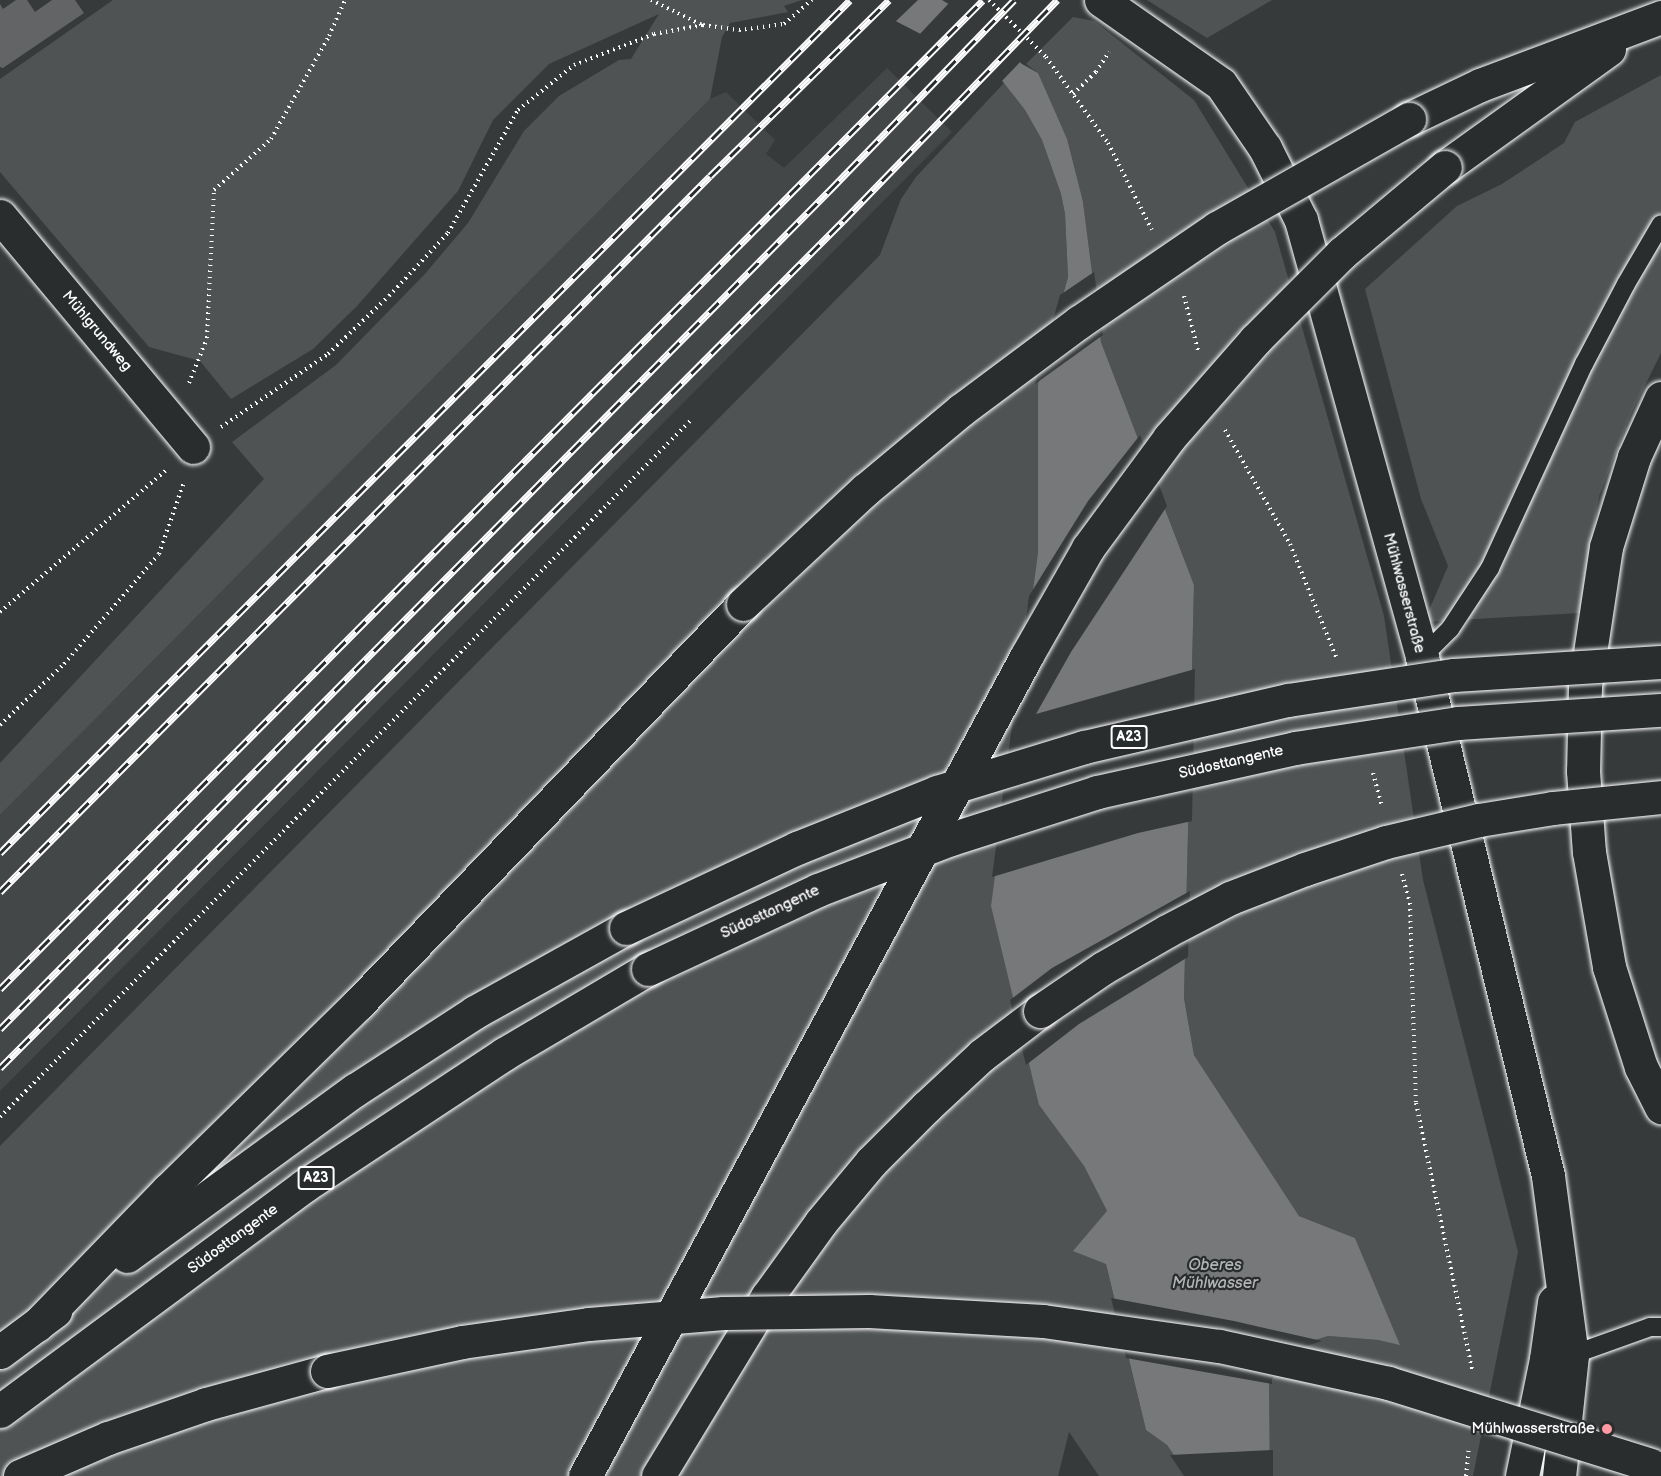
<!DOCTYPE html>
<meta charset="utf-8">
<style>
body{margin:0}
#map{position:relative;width:1661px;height:1476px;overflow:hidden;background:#373a3b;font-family:"Balsamiq Sans",sans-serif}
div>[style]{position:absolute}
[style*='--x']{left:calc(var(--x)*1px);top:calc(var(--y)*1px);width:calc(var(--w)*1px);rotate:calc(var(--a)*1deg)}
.built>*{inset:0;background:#444748}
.green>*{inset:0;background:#505354}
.water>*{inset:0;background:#767879}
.pier>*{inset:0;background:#373a3b}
.building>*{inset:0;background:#636465}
.path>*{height:4px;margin-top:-2px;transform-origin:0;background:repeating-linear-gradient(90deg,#fff 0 1.5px,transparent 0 6px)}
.roads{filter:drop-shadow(0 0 2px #fff) drop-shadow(0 0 2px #fff)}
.service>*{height:18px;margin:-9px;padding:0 9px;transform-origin:9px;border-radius:9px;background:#2a2d2e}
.minor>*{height:33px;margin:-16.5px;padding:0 16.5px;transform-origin:16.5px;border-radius:16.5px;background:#2a2d2e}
.motorway>*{height:33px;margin:-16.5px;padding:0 16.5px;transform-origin:16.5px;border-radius:16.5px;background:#2a2d2e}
.rail>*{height:7px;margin-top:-3.5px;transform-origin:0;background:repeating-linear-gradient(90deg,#2a2d2e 0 14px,#fff 0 28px);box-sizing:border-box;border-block:2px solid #fff}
.bridges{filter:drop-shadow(0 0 2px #fff) drop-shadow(0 0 2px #fff)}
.motorway-bridge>*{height:33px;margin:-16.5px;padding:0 16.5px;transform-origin:16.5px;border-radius:16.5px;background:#2a2d2e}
.dots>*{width:16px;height:16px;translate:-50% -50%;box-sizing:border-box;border:3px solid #2a2d2e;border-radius:50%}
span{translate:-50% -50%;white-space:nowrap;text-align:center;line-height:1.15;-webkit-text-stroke:4.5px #2a2d2e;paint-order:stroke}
.shield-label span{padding:2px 4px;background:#2a2d2e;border:2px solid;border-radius:4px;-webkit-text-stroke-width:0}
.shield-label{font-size:14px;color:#fff;font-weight:700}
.street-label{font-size:15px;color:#fff}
.poi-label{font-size:15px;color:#fff}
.right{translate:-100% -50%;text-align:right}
.water-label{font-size:16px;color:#b4b5b5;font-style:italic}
</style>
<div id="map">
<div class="built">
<i style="clip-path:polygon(887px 68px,952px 132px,0 1091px,0 815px,710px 99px,726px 92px,775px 140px,766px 154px,784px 168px)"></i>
</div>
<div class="green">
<i style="clip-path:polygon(113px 0,802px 0,784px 6px,788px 12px,730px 23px,722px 37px,710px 99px,0 815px,0 763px,264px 479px,232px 442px,336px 365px,424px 275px,468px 223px,524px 131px,559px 96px,619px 60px,631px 59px,659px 14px,549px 64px,493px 120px,458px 191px,357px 306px,313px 349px,231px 399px,200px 361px,149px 347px,0 172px,0 79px)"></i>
<i style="clip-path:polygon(1147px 0,1272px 0,1207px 38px)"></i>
<i style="clip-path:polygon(1073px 17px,1094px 21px,1194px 100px,1275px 232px,1384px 616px,1423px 880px,1518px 1252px,1473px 1476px,1270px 1476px,1269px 1379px,1290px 1348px,1328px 1336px,1378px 1340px,1399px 1344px,1355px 1238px,1299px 1216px,1194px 1055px,1184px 998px,1194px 585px,1101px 342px,1083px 202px,1038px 73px,1026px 64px)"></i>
<i style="clip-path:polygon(1661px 75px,1661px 353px,1631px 414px,1599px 496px,1580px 613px,1424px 622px,1448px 566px,1421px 499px,1365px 289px,1457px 206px,1502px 184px,1564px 143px,1575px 122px)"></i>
<i style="clip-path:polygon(1004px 83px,1025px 110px,1042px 140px,1061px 194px,1065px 214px,1068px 277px,1038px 384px,1039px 1105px,1084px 1166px,1107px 1211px,1106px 1264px,1146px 1430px,1167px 1445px,1188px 1476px,1099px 1476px,1069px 1432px,1058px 1476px,0 1476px,0 1146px,880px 255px,901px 199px,916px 177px)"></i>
</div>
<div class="water">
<i style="clip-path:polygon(855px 0,942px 0,980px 23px,1022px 64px,1038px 73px,1067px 139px,1083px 202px,1101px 342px,1194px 585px,1184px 998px,1194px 1055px,1299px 1216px,1355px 1238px,1400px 1345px,1378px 1340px,1328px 1336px,1290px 1348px,1269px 1379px,1270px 1476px,1188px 1476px,1167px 1445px,1146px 1430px,1106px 1264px,1073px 1251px,1107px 1211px,1084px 1166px,1039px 1105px,991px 906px,1038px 553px,1038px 384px,1068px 277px,1065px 214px,1061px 194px,1042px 140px,1025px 110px,996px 73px)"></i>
</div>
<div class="pier">
<i style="clip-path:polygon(852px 0,918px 0,894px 23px)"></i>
<i style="clip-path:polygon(951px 1px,982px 20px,1022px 60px,1000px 83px,994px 75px,918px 36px)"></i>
<i style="clip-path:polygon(1094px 272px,1103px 335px,1035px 384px,1060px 295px)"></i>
<i style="clip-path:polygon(1140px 435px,1167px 506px,1071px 652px,1036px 714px,1195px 669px,1192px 821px,1138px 833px,992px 877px,1029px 596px,1088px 501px)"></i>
<i style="clip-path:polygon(1190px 891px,1188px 957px,1079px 1024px,1026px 1065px,1010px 1000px,1052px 968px)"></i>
<i style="clip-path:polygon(1111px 1298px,1234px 1321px,1322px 1341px,1292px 1351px,1272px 1379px,1272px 1384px,1126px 1358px)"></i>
<i style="clip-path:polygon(1273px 1450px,1273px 1476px,1184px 1476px,1170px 1455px)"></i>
</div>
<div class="building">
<i style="clip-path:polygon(16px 0,27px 0,35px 12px,52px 0,75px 0,84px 13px,3px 68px,0 67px,0 4px,3px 9px)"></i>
</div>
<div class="path">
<i style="--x:651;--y:0;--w:57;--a:26.1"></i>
<i style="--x:989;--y:0;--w:81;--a:45"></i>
<i style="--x:1046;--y:57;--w:106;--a:54.2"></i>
<i style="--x:1108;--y:143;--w:97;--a:63.2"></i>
<i style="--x:1073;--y:94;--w:32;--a:-44"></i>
<i style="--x:1096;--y:72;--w:24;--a:-57"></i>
<i style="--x:1184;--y:296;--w:56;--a:75.5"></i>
<i style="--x:189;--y:383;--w:48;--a:-68.2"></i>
<i style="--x:207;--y:338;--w:148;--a:-87.3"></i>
<i style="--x:214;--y:190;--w:76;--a:-41.8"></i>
<i style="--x:271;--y:139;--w:118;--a:-60.6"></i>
<i style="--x:329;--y:36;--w:39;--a:-66"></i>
<i style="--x:221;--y:427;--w:130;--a:-34.3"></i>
<i style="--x:328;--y:354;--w:84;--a:-43.6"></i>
<i style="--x:389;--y:296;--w:86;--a:-46.9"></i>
<i style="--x:448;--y:233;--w:142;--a:-60.4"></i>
<i style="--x:518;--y:110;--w:72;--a:-38.8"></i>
<i style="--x:574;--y:65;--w:86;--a:-21.2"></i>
<i style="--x:654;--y:34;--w:50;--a:-10.4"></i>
<i style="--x:703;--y:25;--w:36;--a:8"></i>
<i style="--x:739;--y:30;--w:45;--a:-7.6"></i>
<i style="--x:784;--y:24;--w:37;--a:-41"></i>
<i style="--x:1225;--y:430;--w:131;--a:60.3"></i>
<i style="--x:1290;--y:544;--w:122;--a:67.8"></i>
<i style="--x:0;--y:612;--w:218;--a:-40.5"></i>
<i style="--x:0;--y:725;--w:88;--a:-43.6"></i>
<i style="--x:64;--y:664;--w:145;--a:-49.2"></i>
<i style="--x:159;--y:554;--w:76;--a:-70.9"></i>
<i style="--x:1373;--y:773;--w:34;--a:75"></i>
<i style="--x:1402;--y:874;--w:30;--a:75"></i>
<i style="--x:1410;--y:903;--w:200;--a:88.3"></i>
<i style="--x:1416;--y:1103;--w:272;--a:78.1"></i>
<i style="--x:0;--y:1117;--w:981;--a:-45.25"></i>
<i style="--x:1466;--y:1476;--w:30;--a:-84"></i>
</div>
<div class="roads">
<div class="service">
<i style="--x:1422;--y:657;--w:40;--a:-45"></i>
<i style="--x:1450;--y:629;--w:73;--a:-56.7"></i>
<i style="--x:1490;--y:568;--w:225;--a:-65.3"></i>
<i style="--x:1584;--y:364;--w:90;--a:-62.3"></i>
<i style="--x:1626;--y:284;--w:69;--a:-59.7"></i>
<i style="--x:1572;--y:1355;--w:83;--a:-19.7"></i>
<i style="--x:1650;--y:1327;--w:11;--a:0"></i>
</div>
<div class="minor">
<i style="--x:1101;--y:0;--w:146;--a:35"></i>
<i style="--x:1221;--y:84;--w:78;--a:55.5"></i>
<i style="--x:1265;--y:148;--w:80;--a:63.4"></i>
<i style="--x:1301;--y:220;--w:453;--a:74.5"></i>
<i style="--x:1422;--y:657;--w:534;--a:76.35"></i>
<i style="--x:1548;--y:1176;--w:181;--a:82.4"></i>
<i style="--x:1572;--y:1355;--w:122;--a:96.1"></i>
<i style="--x:0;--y:216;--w:301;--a:50.1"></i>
<i style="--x:1522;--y:1476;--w:119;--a:-78.4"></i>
<i style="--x:1546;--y:1359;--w:58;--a:-82"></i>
</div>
<div class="motorway">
<i style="--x:1409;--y:119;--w:79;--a:-25.6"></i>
<i style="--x:1480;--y:85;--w:193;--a:-20.6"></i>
<i style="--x:1445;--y:167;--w:202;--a:-35.7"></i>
<i style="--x:1661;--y:398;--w:65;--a:114.6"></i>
<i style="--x:1634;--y:457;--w:94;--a:107.3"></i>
<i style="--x:1606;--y:547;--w:141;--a:98.6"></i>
<i style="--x:1585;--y:686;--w:85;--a:91.3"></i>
<i style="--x:1583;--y:771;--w:81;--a:85.8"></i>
<i style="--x:1589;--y:852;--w:117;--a:80.1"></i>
<i style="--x:1609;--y:967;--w:105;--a:72.3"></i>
<i style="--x:1641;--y:1067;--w:45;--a:63.4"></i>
<i style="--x:127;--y:1256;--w:282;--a:-36.1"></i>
<i style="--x:355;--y:1090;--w:143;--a:-33"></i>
<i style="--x:475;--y:1012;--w:173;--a:-29.1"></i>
<i style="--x:37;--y:1325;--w:188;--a:-45.9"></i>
<i style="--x:168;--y:1190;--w:266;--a:-44.4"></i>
<i style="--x:358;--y:1004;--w:555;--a:-46.09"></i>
<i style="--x:0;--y:1352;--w:69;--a:-36.7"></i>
<i style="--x:0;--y:1411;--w:378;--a:-36.5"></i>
<i style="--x:304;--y:1186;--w:240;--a:-33.4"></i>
<i style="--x:504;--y:1054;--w:167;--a:-30.6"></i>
<i style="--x:20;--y:1476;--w:96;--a:-23.4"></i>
<i style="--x:108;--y:1438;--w:104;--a:-19.1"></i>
<i style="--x:206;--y:1404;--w:125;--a:-15.3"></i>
<i style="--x:658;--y:1476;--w:210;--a:-58.7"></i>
<i style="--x:767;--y:1297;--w:92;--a:-54.2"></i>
<i style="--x:821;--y:1222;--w:78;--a:-50.2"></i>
<i style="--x:871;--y:1162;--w:78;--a:-45"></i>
<i style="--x:926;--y:1107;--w:76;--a:-42.9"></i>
<i style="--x:982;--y:1055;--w:73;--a:-37.2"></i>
</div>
</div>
<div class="rail">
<i style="--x:0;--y:853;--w:1204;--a:-45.1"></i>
<i style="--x:0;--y:892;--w:1008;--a:-45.24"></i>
<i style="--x:710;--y:176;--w:251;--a:-44.5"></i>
<i style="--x:0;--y:989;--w:1394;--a:-45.17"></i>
<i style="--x:0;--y:1029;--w:1179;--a:-45.31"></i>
<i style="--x:829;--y:191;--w:266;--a:-45.9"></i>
<i style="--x:0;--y:1068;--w:1195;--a:-45.14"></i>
<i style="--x:843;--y:221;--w:308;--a:-45.9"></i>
</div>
<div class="bridges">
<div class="motorway-bridge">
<i style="--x:743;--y:604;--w:167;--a:-43.1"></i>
<i style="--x:865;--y:490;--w:125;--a:-39.8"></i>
<i style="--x:961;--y:410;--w:147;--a:-36.7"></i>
<i style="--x:1079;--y:322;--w:167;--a:-34.3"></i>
<i style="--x:1217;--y:228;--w:221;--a:-29.6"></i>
<i style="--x:626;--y:928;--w:189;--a:-25.1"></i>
<i style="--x:797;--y:848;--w:151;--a:-21.8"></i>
<i style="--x:937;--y:792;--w:154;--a:-17"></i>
<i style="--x:1084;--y:747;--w:209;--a:-13"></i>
<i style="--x:1288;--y:700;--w:168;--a:-8.6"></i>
<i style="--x:1454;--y:675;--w:207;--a:-3.6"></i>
<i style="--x:648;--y:969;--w:187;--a:-24.9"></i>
<i style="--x:818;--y:890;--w:142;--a:-21"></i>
<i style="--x:951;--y:839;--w:153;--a:-17.8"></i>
<i style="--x:1097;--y:792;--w:203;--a:-12.5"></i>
<i style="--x:1295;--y:748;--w:165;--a:-8.7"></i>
<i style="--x:1458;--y:723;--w:203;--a:-3.7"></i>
<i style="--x:1040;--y:1011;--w:76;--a:-34.3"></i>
<i style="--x:1103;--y:968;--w:74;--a:-30"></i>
<i style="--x:1167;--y:931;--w:71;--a:-27.6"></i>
<i style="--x:1230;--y:898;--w:80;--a:-21.1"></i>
<i style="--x:1305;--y:869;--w:85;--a:-18.4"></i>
<i style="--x:1386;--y:842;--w:96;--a:-13.3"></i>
<i style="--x:1479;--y:820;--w:75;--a:-9.2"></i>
<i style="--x:1553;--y:808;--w:109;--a:-5.8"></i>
<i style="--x:327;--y:1371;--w:138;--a:-12.1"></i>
<i style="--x:462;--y:1342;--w:128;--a:-8.1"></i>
<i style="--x:589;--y:1324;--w:135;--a:-4.7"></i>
<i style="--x:724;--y:1313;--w:145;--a:-0.8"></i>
<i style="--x:869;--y:1311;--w:174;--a:3.3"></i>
<i style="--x:1043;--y:1321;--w:178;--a:8.1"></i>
<i style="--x:1219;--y:1346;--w:173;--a:12.3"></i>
<i style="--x:1388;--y:1383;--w:275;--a:17.3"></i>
<i style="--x:585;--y:1476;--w:932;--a:-61.7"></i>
<i style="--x:1027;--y:655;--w:123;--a:-60.3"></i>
<i style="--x:1088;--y:548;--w:137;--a:-53.6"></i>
<i style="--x:1169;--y:438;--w:130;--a:-48.7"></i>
<i style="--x:1255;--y:340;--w:123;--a:-45"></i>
<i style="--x:1342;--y:253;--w:134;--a:-39.9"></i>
</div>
</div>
<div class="dots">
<i style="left:1607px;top:1429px;background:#ff9aa2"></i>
</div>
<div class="shield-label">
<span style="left:1129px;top:737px">A23</span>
<span style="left:316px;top:1178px">A23</span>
</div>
<div class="street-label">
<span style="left:97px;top:331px;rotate:50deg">Mühlgrundweg</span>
<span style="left:1404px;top:593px;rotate:75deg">Mühlwasserstraße</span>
<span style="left:1231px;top:762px;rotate:-13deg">Südosttangente</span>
<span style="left:770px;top:912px;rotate:-25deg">Südosttangente</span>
<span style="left:233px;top:1239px;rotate:-36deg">Südosttangente</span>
</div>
<div class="poi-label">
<span class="right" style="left:1595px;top:1429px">Mühlwasserstraße</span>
</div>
<div class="water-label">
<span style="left:1215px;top:1275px">Oberes<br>Mühlwasser</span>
</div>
</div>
